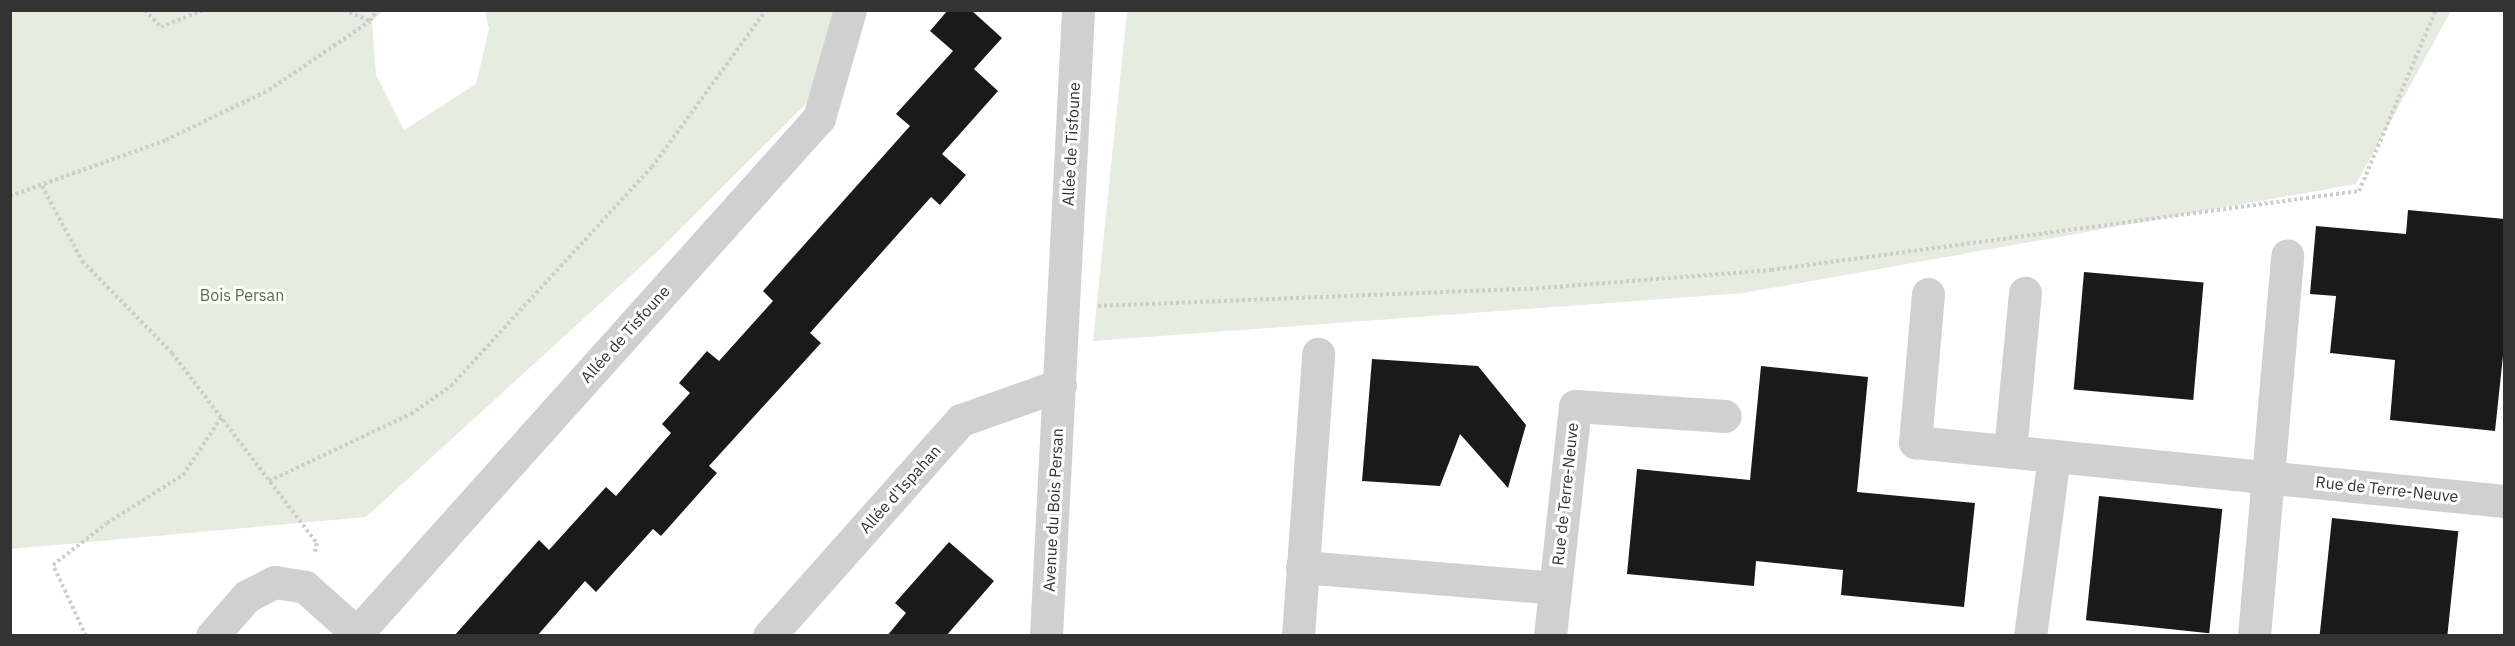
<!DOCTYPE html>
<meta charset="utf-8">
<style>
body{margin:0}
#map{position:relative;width:2515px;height:646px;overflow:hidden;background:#fff;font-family:"IBM Plex Sans",sans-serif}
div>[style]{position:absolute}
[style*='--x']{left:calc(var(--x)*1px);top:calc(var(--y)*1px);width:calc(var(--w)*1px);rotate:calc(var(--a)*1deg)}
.green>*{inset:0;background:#e6ecdf}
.building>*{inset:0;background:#1a1a1a;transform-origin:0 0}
.path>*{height:4px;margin-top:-2px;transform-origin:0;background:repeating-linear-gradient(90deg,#cdcdcd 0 3px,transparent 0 6px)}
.minor>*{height:33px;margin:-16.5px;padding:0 16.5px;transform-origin:16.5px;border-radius:16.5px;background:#d0d0d0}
span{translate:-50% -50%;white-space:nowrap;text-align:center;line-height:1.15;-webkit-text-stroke:6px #fff;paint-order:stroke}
.street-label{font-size:16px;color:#333}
.park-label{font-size:16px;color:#56703f}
.frame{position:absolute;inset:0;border:12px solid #333;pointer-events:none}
</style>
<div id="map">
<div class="green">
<i style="clip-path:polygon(11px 11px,383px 11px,372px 21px,376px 75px,404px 130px,476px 84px,489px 29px,485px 11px,855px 11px,832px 78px,660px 249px,366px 517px,11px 549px)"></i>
<i style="clip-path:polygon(1127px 11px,1127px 10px,2451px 11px,2356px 184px,1744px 293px,1093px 341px)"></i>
</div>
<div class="building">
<i style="clip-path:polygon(948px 10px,971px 10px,1002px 38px,974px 69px,998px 91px,942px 154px,966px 175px,940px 205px,931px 197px,810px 333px,821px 343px,709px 466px,717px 473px,661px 536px,653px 529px,596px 592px,585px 581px,537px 636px,454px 636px,539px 540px,549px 550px,606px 487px,616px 496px,671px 433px,662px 424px,690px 393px,679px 383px,707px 351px,719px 361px,773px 301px,763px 291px,910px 126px,896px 114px,953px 51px,930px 31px)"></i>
<i style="clip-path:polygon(2408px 210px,2505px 219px,2505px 337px,2495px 431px,2390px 420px,2395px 360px,2330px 353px,2336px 296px,2310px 294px,2316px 226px,2406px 234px)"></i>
<i style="left:2084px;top:272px;width:120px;height:118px;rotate:5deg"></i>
<i style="clip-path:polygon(1372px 359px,1478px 366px,1526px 425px,1508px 488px,1460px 434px,1440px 486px,1362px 481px)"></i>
<i style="clip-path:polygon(1761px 366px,1868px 377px,1857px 492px,1975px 503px,1964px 607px,1841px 595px,1843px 570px,1756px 561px,1754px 586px,1627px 574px,1637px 469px,1750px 480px)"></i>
<i style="left:2099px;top:496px;width:124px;height:125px;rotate:6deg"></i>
<i style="left:2332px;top:518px;width:127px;height:119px;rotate:6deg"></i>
<i style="clip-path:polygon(949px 542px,994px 581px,946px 636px,887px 636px,906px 613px,895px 603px)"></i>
</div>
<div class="path">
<i style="--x:145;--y:10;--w:23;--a:47"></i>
<i style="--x:161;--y:27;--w:45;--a:-22"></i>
<i style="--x:344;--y:10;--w:28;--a:23"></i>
<i style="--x:42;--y:186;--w:85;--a:61.9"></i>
<i style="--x:82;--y:261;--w:129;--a:45.6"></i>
<i style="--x:172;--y:353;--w:239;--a:52.7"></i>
<i style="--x:317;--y:543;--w:9;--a:103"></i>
<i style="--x:10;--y:196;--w:166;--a:-19.7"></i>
<i style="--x:166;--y:140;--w:114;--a:-25.9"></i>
<i style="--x:269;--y:90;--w:122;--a:-34.3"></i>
<i style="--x:370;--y:21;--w:13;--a:-58"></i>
<i style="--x:1098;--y:306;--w:444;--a:-2.3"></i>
<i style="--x:1542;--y:288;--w:230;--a:-4.5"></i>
<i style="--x:1771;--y:270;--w:593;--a:-7.65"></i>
<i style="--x:2359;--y:191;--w:197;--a:-67"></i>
<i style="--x:269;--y:481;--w:157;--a:-25.3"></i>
<i style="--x:411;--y:414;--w:49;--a:-35"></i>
<i style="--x:451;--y:386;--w:297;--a:-47.5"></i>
<i style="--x:652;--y:167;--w:194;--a:-54"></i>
<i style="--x:86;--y:636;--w:78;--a:-114.9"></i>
<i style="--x:53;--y:565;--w:68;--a:-37.9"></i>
<i style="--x:107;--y:523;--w:90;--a:-32.3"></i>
<i style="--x:183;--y:475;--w:69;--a:-56.3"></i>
</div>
<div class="minor">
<i style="--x:1928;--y:294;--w:149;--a:95"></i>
<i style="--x:1915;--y:442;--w:592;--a:5.72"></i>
<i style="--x:2010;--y:451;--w:159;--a:-84.6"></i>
<i style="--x:1302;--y:567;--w:254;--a:4.7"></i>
<i style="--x:357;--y:633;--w:692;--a:-48.11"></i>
<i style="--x:819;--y:118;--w:112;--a:-74"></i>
<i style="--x:212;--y:636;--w:53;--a:-48.8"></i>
<i style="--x:247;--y:596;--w:31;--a:-27"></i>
<i style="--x:275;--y:582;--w:30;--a:9"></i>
<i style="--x:305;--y:587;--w:74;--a:41.7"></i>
<i style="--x:769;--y:636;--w:289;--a:-48.4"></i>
<i style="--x:961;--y:420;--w:105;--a:-19.5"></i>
<i style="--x:1046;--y:636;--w:627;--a:-87.07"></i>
<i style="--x:1298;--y:636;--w:283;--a:-85.9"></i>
<i style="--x:1550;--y:636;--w:231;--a:-83.8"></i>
<i style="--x:1575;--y:406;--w:150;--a:3.8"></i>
<i style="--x:2030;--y:636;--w:182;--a:-82.4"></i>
<i style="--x:2254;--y:636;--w:382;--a:-85"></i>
</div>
<div class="street-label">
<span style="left:1071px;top:144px;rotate:-87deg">Allée de Tisfoune</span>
<span style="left:625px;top:334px;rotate:-48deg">Allée de Tisfoune</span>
<span style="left:900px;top:489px;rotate:-48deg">Allée d'Ispahan</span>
<span style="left:2387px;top:489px;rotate:6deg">Rue de Terre-Neuve</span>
<span style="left:1565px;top:494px;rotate:-84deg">Rue de Terre-Neuve</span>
<span style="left:1053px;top:510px;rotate:-87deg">Avenue du Bois Persan</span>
</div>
<div class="park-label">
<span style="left:242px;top:295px">Bois Persan</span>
</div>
<div class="frame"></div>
</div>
